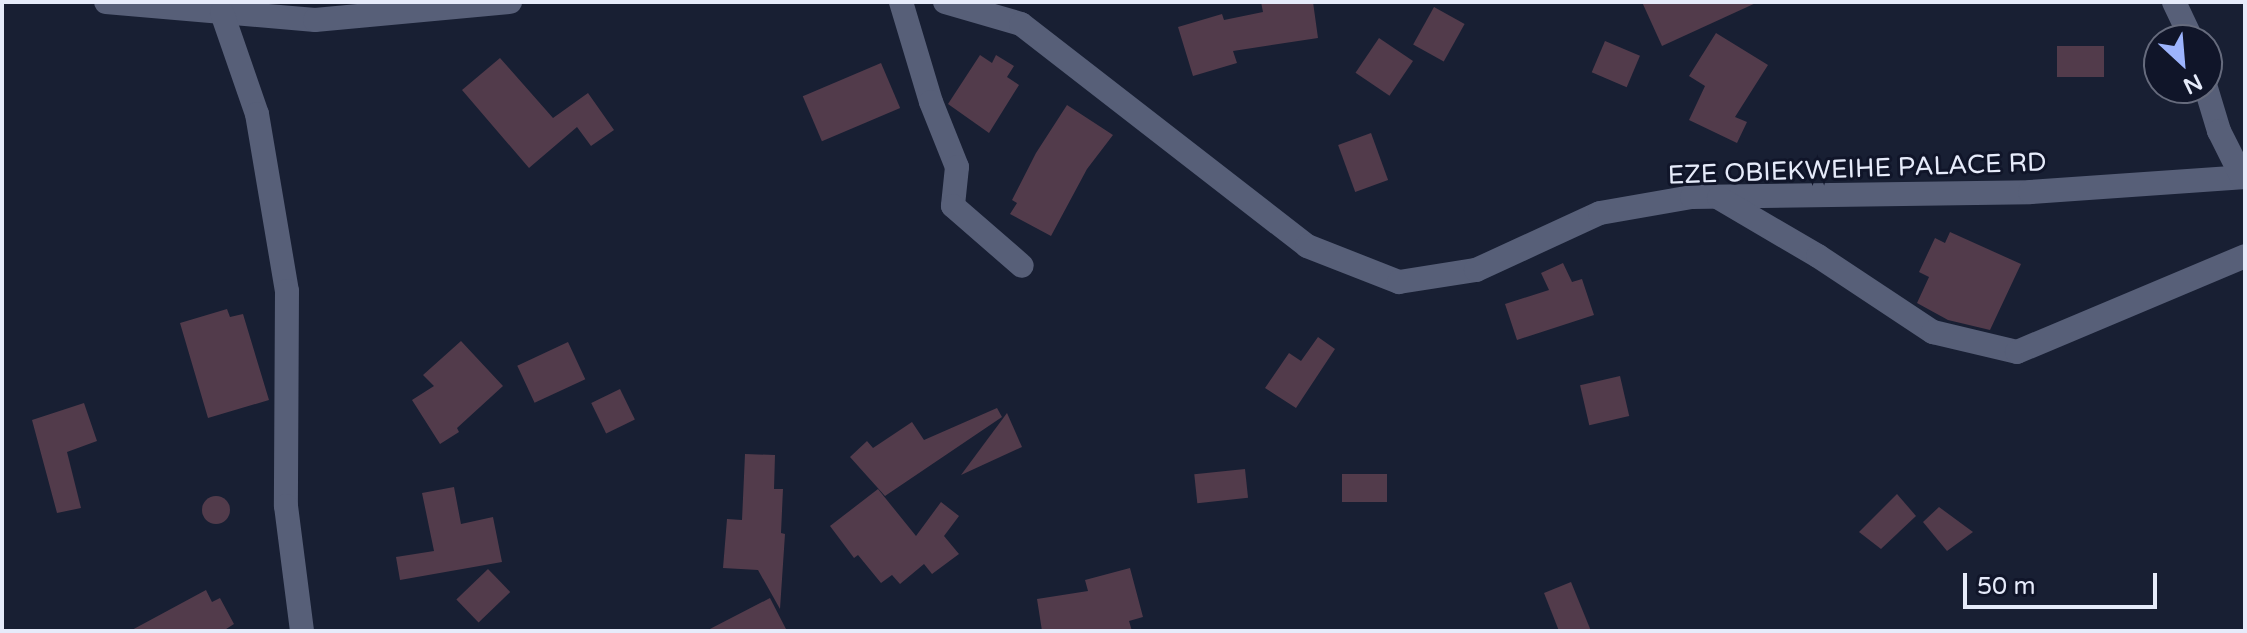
<!DOCTYPE html>
<style>
body{margin:0}
#map{position:relative;width:2247px;height:633px;overflow:hidden;background:#181f33;font-family:"Varela Round",sans-serif}
div>[style]{position:absolute}
[style*='--x']{left:calc(var(--x)*1px);top:calc(var(--y)*1px);width:calc(var(--w)*1px);rotate:calc(var(--a)*1deg)}
.building>*{inset:0;background:#523b4b;transform-origin:0 0}
.round{border-radius:50%}
.minor>*{height:24px;margin:-12px;padding:0 12px;transform-origin:12px;border-radius:12px;background:#575f78}
span{translate:-50% -50%;white-space:nowrap;text-align:center;line-height:1.15;-webkit-text-stroke:6px #101529;paint-order:stroke}
.street-label{font-size:26px;color:#e6ebfa}
.frame{position:absolute;inset:0;border:4px solid #e6ebfa;pointer-events:none}
.north{position:absolute;left:2143px;top:24px;width:80px;height:80px;box-sizing:border-box;background:#101529;border:2px solid #666b7d;border-radius:50%;rotate:154deg;font-size:22px;font-weight:700;line-height:32px;text-align:center;color:#e6ebfa}
.north::after{content:'';display:block;margin:auto;width:28px;height:36px;background:#9db4fd;clip-path:polygon(50% 0,100% 100%,50% 72%,0 100%)}
.scale{position:absolute;left:1963px;top:573px;width:194px;height:36px;box-sizing:border-box;border:4px solid #e6ebfa;border-top:0;padding-left:10px;font-size:24px;line-height:28px;white-space:nowrap;color:#e6ebfa;-webkit-text-stroke:6px #101529;paint-order:stroke}
</style>
<div id="map">
<div class="building">
<i style="clip-path:polygon(1261px 2px,1313px 2px,1318px 38px,1233px 51px,1237px 63px,1193px 76px,1178px 27px,1222px 14px,1224px 20px,1263px 12px)"></i>
<i style="clip-path:polygon(1642px 2px,1758px 2px,1662px 46px)"></i>
<i style="left:1434px;top:7px;width:35px;height:43px;rotate:29deg"></i>
<i style="clip-path:polygon(1716px 33px,1768px 65px,1735px 117px,1747px 122px,1737px 143px,1689px 120px,1705px 86px,1689px 76px)"></i>
<i style="left:1379px;top:38px;width:41px;height:42px;rotate:34deg"></i>
<i style="left:1605px;top:41px;width:38px;height:34px;rotate:23deg"></i>
<i style="left:2057px;top:46px;width:47px;height:31px"></i>
<i style="clip-path:polygon(980px 55px,992px 63px,996px 55px,1014px 66px,1007px 77px,1019px 85px,989px 133px,948px 104px)"></i>
<i style="clip-path:polygon(500px 58px,553px 118px,588px 93px,614px 130px,591px 146px,577px 127px,529px 168px,462px 90px)"></i>
<i style="left:881px;top:63px;width:49px;height:85px;rotate:67deg"></i>
<i style="clip-path:polygon(1067px 105px,1113px 135px,1087px 169px,1051px 236px,1010px 214px,1017px 203px,1012px 200px,1036px 153px)"></i>
<i style="left:1371px;top:133px;width:50px;height:35px;rotate:70deg"></i>
<i style="clip-path:polygon(1950px 232px,2021px 264px,1990px 330px,1948px 320px,1917px 303px,1929px 277px,1919px 272px,1935px 238px,1945px 243px)"></i>
<i style="clip-path:polygon(1563px 263px,1572px 282px,1582px 279px,1594px 315px,1517px 340px,1505px 304px,1549px 290px,1541px 273px)"></i>
<i style="clip-path:polygon(227px 309px,230px 317px,243px 314px,269px 400px,208px 418px,180px 323px)"></i>
<i style="clip-path:polygon(1318px 337px,1335px 349px,1296px 408px,1265px 388px,1289px 353px,1301px 361px)"></i>
<i style="clip-path:polygon(461px 341px,503px 386px,457px 428px,459px 432px,440px 444px,412px 400px,434px 386px,423px 375px)"></i>
<i style="left:568px;top:342px;width:41px;height:56px;rotate:65deg"></i>
<i style="left:1620px;top:376px;width:41px;height:41px;rotate:77deg"></i>
<i style="left:620px;top:389px;width:34px;height:32px;rotate:64deg"></i>
<i style="clip-path:polygon(84px 403px,97px 441px,67px 452px,81px 508px,57px 513px,32px 420px)"></i>
<i style="clip-path:polygon(997px 408px,1002px 417px,885px 496px,850px 457px,867px 441px,873px 448px,912px 422px,924px 440px)"></i>
<i style="clip-path:polygon(1007px 413px,1022px 447px,961px 475px)"></i>
<i style="clip-path:polygon(745px 454px,775px 455px,774px 489px,783px 489px,781px 533px,785px 534px,780px 609px,758px 570px,723px 568px,727px 519px,742px 520px)"></i>
<i style="left:1245px;top:469px;width:29px;height:51px;rotate:84deg"></i>
<i style="left:1342px;top:474px;width:45px;height:28px"></i>
<i style="clip-path:polygon(454px 487px,461px 524px,493px 517px,502px 562px,400px 580px,396px 557px,434px 551px,422px 493px)"></i>
<i style="clip-path:polygon(878px 489px,916px 536px,941px 502px,959px 516px,944px 536px,959px 554px,932px 574px,924px 564px,900px 584px,892px 575px,881px 583px,858px 555px,854px 558px,830px 526px)"></i>
<i style="clip-path:polygon(1897px 494px,1916px 516px,1881px 549px,1859px 532px)"></i>
<i class="round" style="left:202px;top:496px;width:28px;height:28px"></i>
<i style="clip-path:polygon(1939px 507px,1973px 532px,1947px 551px,1923px 522px)"></i>
<i style="clip-path:polygon(1130px 568px,1143px 617px,1129px 621px,1132px 631px,1042px 631px,1037px 599px,1088px 591px,1085px 580px)"></i>
<i style="left:488px;top:569px;width:32px;height:44px;rotate:46deg"></i>
<i style="clip-path:polygon(1571px 582px,1591px 631px,1559px 631px,1544px 593px)"></i>
<i style="clip-path:polygon(206px 590px,212px 602px,220px 598px,234px 624px,223px 631px,130px 631px)"></i>
<i style="clip-path:polygon(770px 598px,787px 631px,706px 631px)"></i>
</div>
<div class="minor">
<i style="--x:106;--y:2;--w:210;--a:4.9"></i>
<i style="--x:315;--y:20;--w:196;--a:-5.3"></i>
<i style="--x:901;--y:2;--w:104;--a:73.3"></i>
<i style="--x:931;--y:102;--w:70;--a:68.2"></i>
<i style="--x:957;--y:167;--w:39;--a:96"></i>
<i style="--x:953;--y:206;--w:91;--a:41"></i>
<i style="--x:945;--y:2;--w:79;--a:16.1"></i>
<i style="--x:1021;--y:24;--w:362;--a:37.8"></i>
<i style="--x:1307;--y:246;--w:99;--a:21.4"></i>
<i style="--x:1399;--y:282;--w:78;--a:-8.9"></i>
<i style="--x:1476;--y:270;--w:136;--a:-24.7"></i>
<i style="--x:1600;--y:213;--w:93;--a:-9.9"></i>
<i style="--x:1692;--y:197;--w:338;--a:-0.8"></i>
<i style="--x:2030;--y:192;--w:216;--a:-4"></i>
<i style="--x:2174;--y:2;--w:42;--a:64.7"></i>
<i style="--x:222;--y:13;--w:107;--a:70.9"></i>
<i style="--x:257;--y:114;--w:180;--a:80.4"></i>
<i style="--x:287;--y:291;--w:215;--a:90.3"></i>
<i style="--x:286;--y:506;--w:126;--a:82.7"></i>
<i style="--x:2206;--y:88;--w:45;--a:73.2"></i>
<i style="--x:2219;--y:131;--w:51;--a:63.4"></i>
<i style="--x:1719;--y:198;--w:115;--a:30.4"></i>
<i style="--x:1818;--y:256;--w:138;--a:33.5"></i>
<i style="--x:1933;--y:332;--w:86;--a:13.4"></i>
<i style="--x:2017;--y:352;--w:247;--a:-22.8"></i>
</div>
<div class="street-label">
<span style="left:1857px;top:169px;rotate:-2deg">EZE OBIEKWEIHE PALACE RD</span>
</div>
<div class="frame"></div>
<div class="north">N</div>
<div class="scale">50 m</div>
</div>
